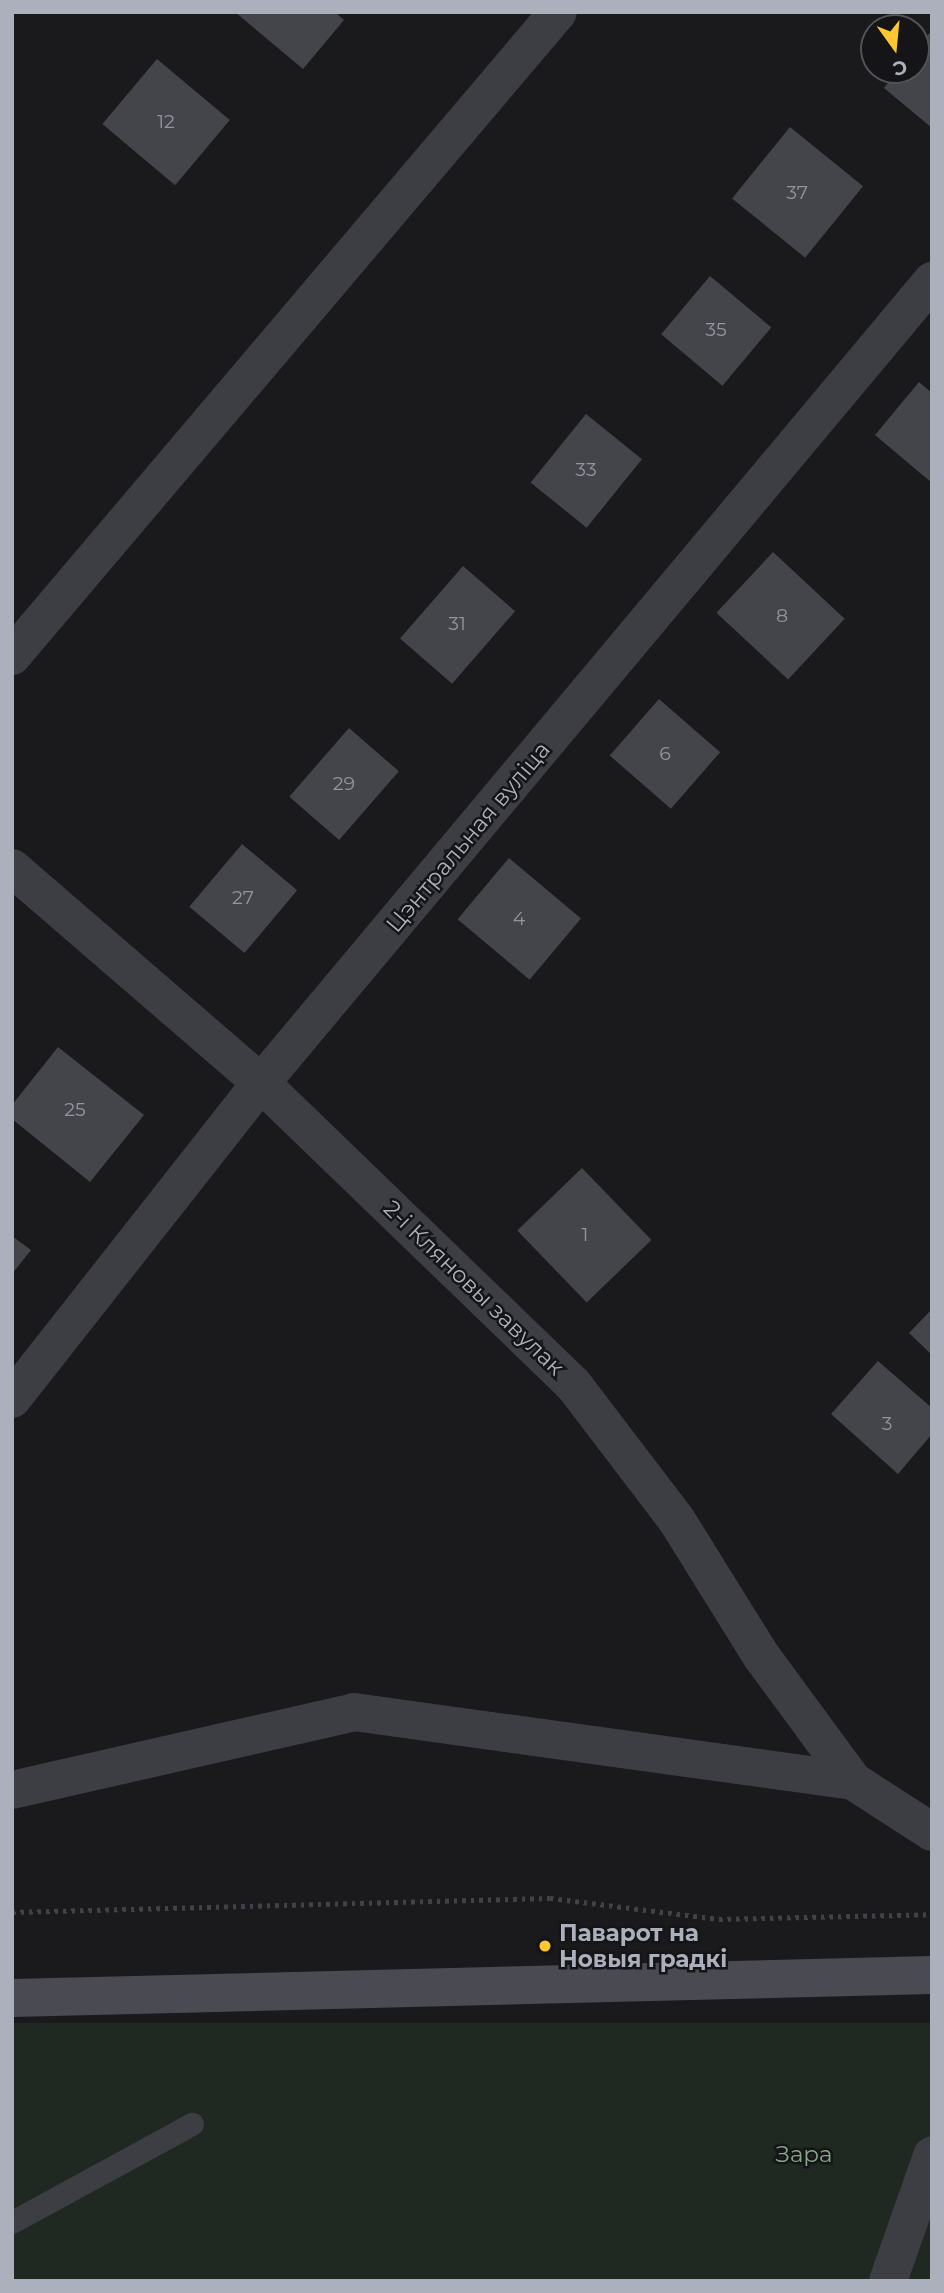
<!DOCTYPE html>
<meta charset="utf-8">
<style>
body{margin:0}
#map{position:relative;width:944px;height:2293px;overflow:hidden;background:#1a1a1d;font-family:Montserrat,sans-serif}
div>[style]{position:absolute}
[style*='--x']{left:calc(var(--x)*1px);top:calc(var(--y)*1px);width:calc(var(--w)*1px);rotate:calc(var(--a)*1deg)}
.green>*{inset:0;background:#1f2821;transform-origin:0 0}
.building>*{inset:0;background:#44454a;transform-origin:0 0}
.path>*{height:4.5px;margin-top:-2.25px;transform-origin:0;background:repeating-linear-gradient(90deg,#414249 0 3.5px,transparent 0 8.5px)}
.lane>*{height:23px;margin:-11.5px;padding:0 11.5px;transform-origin:11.5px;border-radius:11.5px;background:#3d3d44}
.street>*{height:38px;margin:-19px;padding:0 19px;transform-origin:19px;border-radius:19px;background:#3d3d44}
.secondary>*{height:38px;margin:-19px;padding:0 19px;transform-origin:19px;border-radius:19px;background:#494a52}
.dots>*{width:19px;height:19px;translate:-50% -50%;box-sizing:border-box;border:4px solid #151518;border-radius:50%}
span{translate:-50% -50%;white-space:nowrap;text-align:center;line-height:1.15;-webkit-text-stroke:5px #151518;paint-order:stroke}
.number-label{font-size:19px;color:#9295a0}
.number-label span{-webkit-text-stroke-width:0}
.street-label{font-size:23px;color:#acb0bd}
.poi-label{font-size:23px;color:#acb0bd;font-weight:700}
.left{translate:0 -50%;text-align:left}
.park-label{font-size:23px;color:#82a887}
.frame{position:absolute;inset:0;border:14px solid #acb0bd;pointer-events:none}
.north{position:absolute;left:860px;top:14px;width:70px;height:70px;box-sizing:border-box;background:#151518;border:2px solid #51535a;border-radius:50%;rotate:165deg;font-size:19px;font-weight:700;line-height:28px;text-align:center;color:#acb0bd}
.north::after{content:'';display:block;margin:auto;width:24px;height:32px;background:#fdc732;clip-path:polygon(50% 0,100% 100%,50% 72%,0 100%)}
</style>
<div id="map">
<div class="green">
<i style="left:932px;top:2023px;width:258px;height:920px;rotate:90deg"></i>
</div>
<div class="building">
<i style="clip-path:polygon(235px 12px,335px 12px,344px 20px,303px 69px)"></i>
<i style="clip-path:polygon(932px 30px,932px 128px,884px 88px,898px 70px,916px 70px,916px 49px)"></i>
<i style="left:157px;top:59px;width:95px;height:85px;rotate:40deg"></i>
<i style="left:790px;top:127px;width:94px;height:92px;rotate:39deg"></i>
<i style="left:710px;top:276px;width:80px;height:76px;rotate:40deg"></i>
<i style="clip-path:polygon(919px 382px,932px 393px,932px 483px,875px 435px)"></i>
<i style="left:586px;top:414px;width:72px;height:88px;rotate:39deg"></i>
<i style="left:773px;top:552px;width:98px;height:83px;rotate:43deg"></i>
<i style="left:463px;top:566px;width:69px;height:96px;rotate:41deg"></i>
<i style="left:659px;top:699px;width:81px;height:75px;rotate:41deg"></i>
<i style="left:349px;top:728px;width:66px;height:91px;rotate:41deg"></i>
<i style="left:242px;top:844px;width:72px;height:82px;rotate:40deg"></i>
<i style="left:509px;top:858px;width:94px;height:80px;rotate:40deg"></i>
<i style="clip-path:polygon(58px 1047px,144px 1115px,90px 1182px,12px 1119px,12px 1105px)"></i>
<i style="left:582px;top:1168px;width:100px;height:90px;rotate:46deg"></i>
<i style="clip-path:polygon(12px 1236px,31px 1250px,12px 1274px)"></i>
<i style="clip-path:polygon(932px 1309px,932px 1355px,909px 1333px)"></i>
<i style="clip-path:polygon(878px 1361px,932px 1408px,932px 1434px,898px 1474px,831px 1414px)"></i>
</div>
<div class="path">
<i style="--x:12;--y:1912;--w:538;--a:-1.49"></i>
<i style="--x:550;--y:1898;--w:170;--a:7.1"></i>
<i style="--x:719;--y:1919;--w:213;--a:-1.3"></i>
</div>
<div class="lane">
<i style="--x:12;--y:2222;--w:205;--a:-28.6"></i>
</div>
<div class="street">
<i style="--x:12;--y:656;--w:844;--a:-49.71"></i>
<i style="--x:12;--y:868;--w:329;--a:40.8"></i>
<i style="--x:261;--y:1083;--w:434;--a:44"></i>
<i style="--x:573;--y:1384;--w:170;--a:52.7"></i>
<i style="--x:676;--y:1519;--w:163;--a:58.1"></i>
<i style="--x:762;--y:1657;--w:154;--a:53.7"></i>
<i style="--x:12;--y:1399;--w:402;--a:-51.8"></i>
<i style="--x:261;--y:1083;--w:1046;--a:-50.08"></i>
<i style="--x:12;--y:1790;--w:351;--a:-12.8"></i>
<i style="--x:354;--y:1712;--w:504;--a:7.87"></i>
<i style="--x:853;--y:1781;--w:94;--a:32.8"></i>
<i style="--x:888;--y:2281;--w:133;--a:-70.6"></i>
</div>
<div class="secondary">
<i style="--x:12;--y:1998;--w:920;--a:-1.43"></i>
</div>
<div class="dots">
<i style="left:545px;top:1946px;background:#fdc732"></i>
</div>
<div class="number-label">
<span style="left:166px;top:122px">12</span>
<span style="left:797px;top:193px">37</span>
<span style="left:716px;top:330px">35</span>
<span style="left:586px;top:470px">33</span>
<span style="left:782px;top:616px">8</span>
<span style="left:457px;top:624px">31</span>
<span style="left:665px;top:754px">6</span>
<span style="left:344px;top:784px">29</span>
<span style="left:243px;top:898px">27</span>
<span style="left:519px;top:919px">4</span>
<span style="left:75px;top:1110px">25</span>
<span style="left:585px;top:1235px">1</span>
<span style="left:887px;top:1424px">3</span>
</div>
<div class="street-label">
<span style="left:468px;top:837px;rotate:-50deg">Цэнтральная вуліца</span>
<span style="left:474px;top:1288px;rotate:44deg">2-і Кляновы завулак</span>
</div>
<div class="poi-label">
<span class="left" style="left:559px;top:1946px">Паварот на<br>Новыя градкі</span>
</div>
<div class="park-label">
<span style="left:804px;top:2154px">Зара</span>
</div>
<div class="frame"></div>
<div class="north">С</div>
</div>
